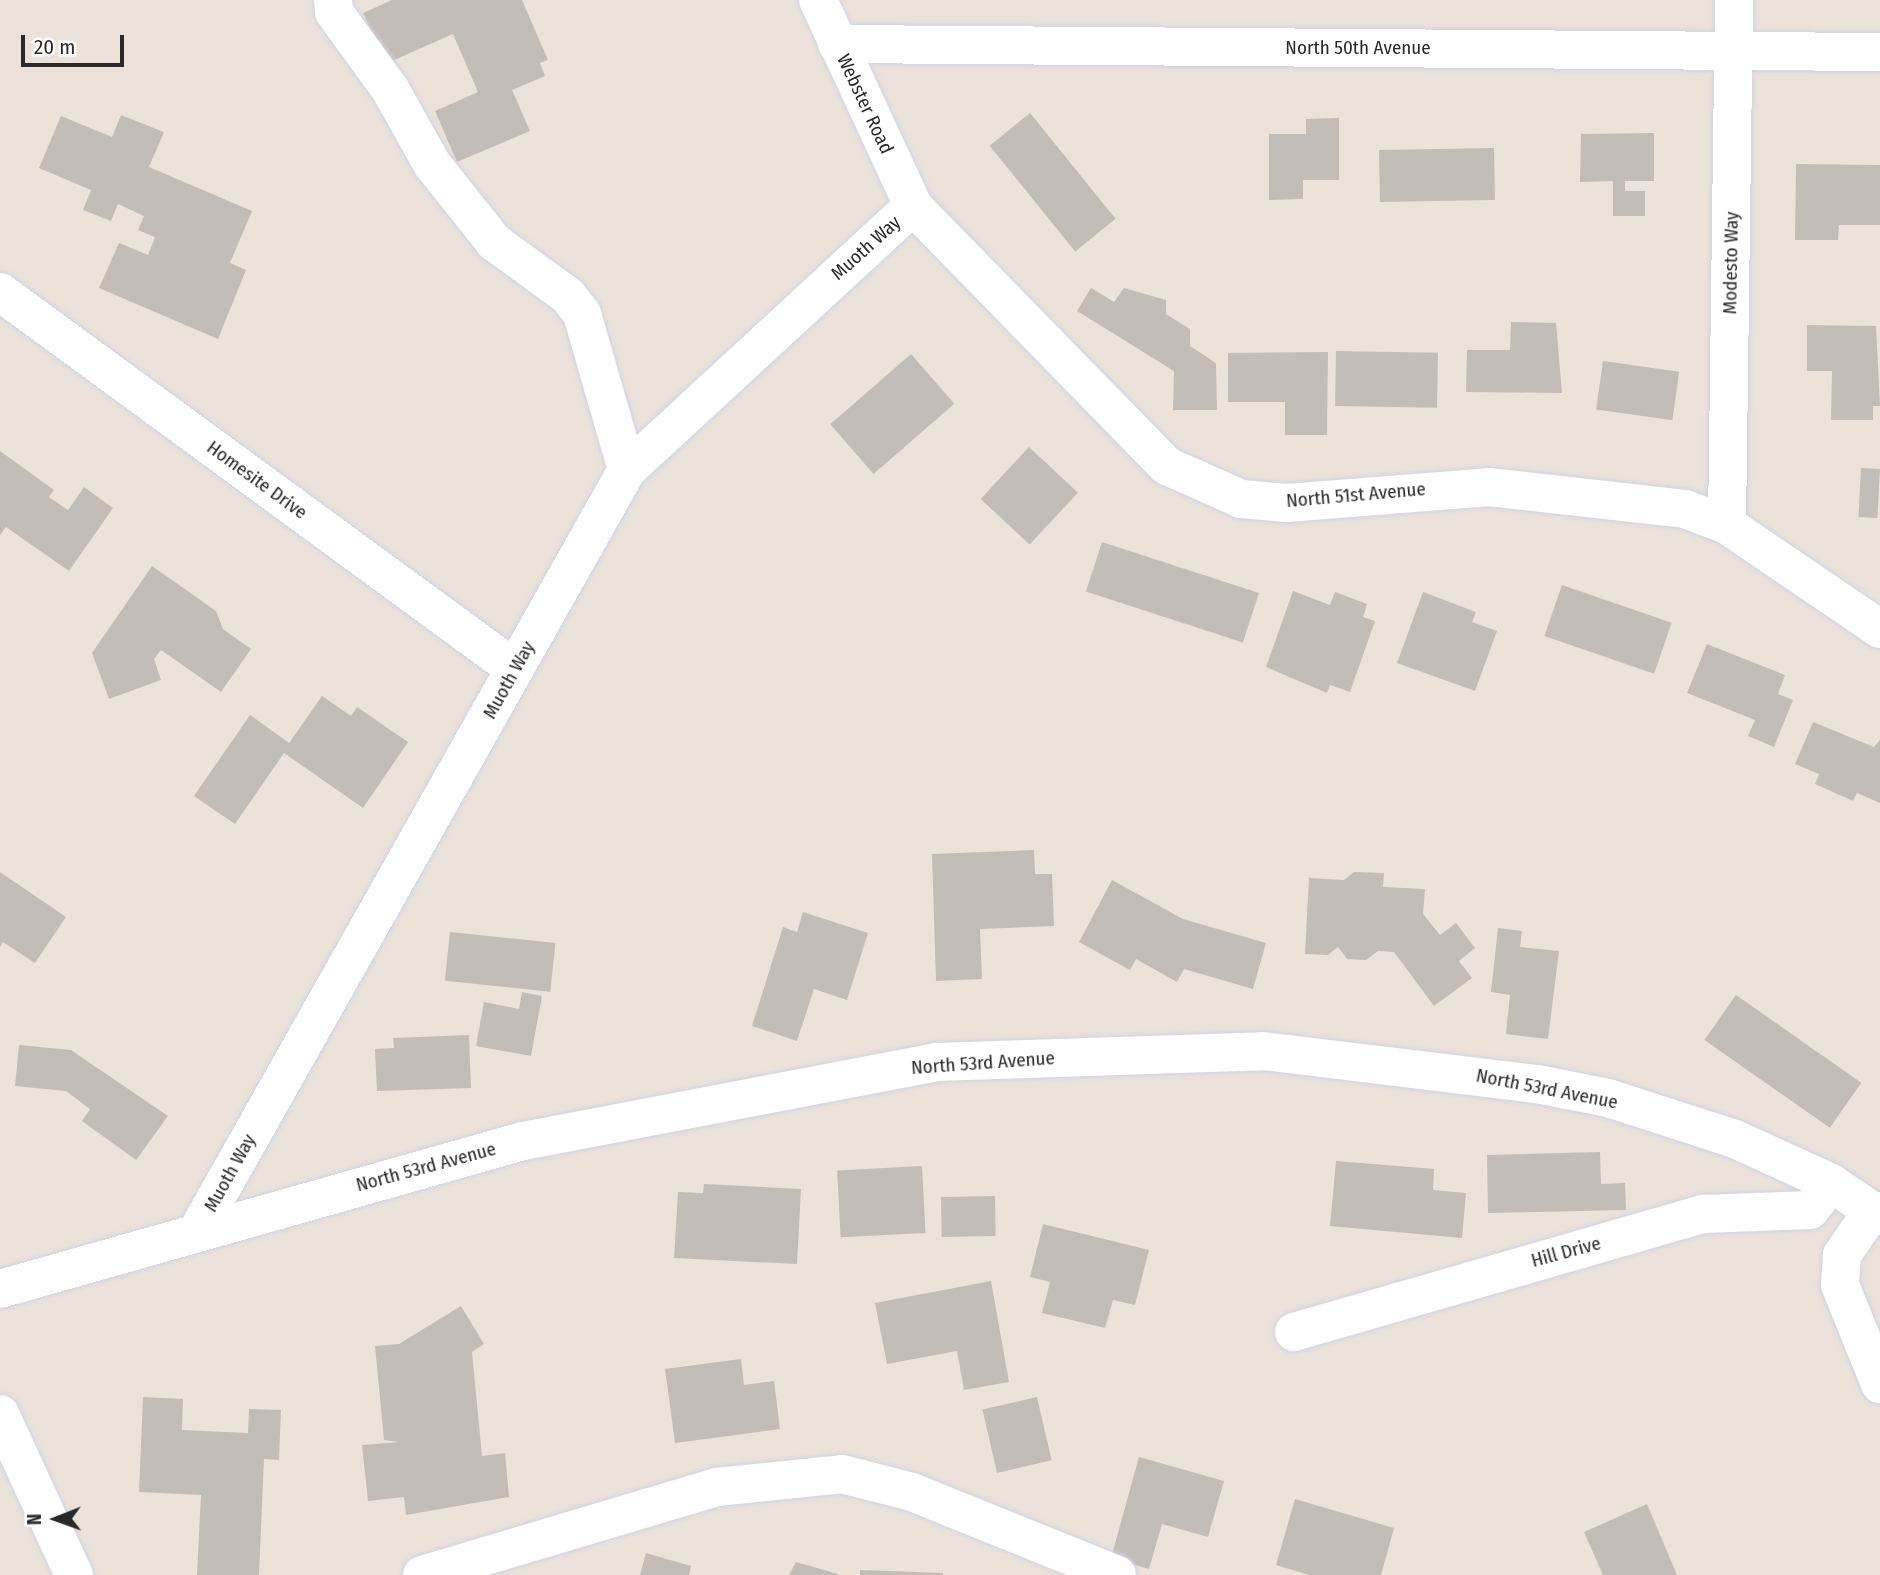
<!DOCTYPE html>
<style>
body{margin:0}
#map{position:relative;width:1880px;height:1575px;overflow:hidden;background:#ebe3da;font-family:"Fira Sans Condensed",sans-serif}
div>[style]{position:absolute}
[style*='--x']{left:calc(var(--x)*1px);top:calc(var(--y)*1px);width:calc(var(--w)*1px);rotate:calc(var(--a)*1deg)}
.building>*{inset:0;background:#c3bdb7;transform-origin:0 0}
.roads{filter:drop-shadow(0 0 2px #d0d3e2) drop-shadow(0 0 2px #d0d3e2)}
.minor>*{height:38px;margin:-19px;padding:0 19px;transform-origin:19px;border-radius:19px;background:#fff}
span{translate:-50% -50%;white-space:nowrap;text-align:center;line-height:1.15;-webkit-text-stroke:7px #fff;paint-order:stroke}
.street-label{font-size:19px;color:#292929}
.north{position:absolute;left:21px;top:1484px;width:70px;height:70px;-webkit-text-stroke:5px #fff;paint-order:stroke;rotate:269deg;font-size:19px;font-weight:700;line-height:28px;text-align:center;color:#292929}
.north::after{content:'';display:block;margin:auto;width:24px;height:32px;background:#292929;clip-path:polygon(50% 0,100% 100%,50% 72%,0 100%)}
.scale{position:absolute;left:21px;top:35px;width:103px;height:32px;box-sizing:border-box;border:4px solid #292929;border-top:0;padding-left:9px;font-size:21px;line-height:24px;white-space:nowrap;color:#292929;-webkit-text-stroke:5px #fff;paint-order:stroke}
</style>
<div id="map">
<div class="building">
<i style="clip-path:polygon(392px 0,522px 0,548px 60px,540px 63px,545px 76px,512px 90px,530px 131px,457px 162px,435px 111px,478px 92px,453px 34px,385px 64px,363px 13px)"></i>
<i style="left:1030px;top:113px;width:136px;height:52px;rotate:51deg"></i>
<i style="clip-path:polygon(121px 115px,164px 132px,149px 167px,252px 211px,230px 263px,246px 270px,218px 339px,99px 288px,119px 243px,148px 255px,155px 237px,138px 230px,144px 216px,118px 204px,111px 221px,83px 210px,91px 190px,39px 168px,61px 116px,112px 137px)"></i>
<i style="clip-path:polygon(1339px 118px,1339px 180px,1303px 180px,1303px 199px,1269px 200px,1269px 134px,1306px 134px,1306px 119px)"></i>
<i style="clip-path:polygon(1654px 133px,1654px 181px,1625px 181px,1625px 191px,1645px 191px,1645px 216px,1613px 216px,1613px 181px,1580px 182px,1581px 134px)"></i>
<i style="left:1494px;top:148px;width:52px;height:115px;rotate:89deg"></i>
<i style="clip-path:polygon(1796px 164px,1880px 165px,1880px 225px,1839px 225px,1838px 240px,1795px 240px)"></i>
<i style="clip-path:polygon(1091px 288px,1114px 302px,1124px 288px,1166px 300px,1166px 314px,1190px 329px,1190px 346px,1216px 363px,1217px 410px,1173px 410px,1174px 371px,1077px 311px)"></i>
<i style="clip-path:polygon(1511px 322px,1556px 323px,1562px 393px,1466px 392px,1467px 350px,1510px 350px)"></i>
<i style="clip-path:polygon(1807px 325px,1876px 326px,1880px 406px,1873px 406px,1873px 420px,1831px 420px,1832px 371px,1807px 371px)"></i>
<i style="left:1336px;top:351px;width:102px;height:55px;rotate:1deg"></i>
<i style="clip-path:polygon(1328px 352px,1327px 435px,1285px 435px,1285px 402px,1228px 402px,1228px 353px)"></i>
<i style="left:911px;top:354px;width:66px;height:107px;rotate:49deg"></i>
<i style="left:1603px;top:361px;width:77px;height:49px;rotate:8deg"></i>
<i style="left:1029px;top:447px;width:67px;height:71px;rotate:43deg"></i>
<i style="clip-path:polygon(0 451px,54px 490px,49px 497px,68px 510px,84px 487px,113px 508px,69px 571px,6px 527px,0 535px)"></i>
<i style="left:1861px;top:468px;width:19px;height:49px;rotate:3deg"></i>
<i style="left:1102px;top:542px;width:165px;height:52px;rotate:18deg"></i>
<i style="clip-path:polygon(152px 566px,216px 611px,223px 629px,251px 649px,221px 692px,161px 650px,154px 659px,161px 680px,109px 699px,92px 653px)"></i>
<i style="left:1562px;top:585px;width:116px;height:54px;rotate:19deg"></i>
<i style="clip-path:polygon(1293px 591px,1330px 605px,1335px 592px,1367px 604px,1363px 617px,1375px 621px,1350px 692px,1330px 685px,1327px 693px,1266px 667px)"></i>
<i style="clip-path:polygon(1423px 592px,1476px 612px,1472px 622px,1497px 631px,1475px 691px,1397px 663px)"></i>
<i style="clip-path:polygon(1707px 644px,1785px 675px,1778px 694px,1793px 700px,1774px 747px,1748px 736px,1755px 720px,1687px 693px)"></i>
<i style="clip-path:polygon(322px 696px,351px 716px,357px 707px,408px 742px,363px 808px,284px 753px,235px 824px,194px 796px,250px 715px,289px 743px)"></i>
<i style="clip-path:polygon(1813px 722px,1874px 747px,1880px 740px,1880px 803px,1857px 793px,1853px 801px,1815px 784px,1819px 774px,1795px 764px)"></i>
<i style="clip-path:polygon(1034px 850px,1035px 874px,1052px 874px,1054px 926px,980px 929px,982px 979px,936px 981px,932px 854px)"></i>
<i style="clip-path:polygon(0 872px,66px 917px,35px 963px,3px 942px,0 947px)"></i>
<i style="clip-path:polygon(1354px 872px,1384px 873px,1383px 887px,1425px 889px,1423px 914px,1440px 935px,1456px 923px,1475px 948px,1459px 961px,1472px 978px,1434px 1006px,1394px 952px,1378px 951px,1366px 960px,1347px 959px,1338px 947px,1328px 955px,1305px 954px,1309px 878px,1344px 880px)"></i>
<i style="clip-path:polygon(1112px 880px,1183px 919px,1266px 943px,1253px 989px,1184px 969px,1177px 982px,1136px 959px,1130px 970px,1079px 942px)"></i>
<i style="clip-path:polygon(803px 912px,868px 933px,847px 1000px,814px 989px,797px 1041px,752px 1026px,783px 927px,797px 932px)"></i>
<i style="clip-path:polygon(1498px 928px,1522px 931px,1520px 947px,1559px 951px,1548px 1039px,1506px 1034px,1510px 995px,1491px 992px)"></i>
<i style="left:450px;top:932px;width:106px;height:49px;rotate:6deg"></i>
<i style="clip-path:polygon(522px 992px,542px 996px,531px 1056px,476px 1046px,484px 1002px,519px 1009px)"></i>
<i style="left:1736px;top:995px;width:153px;height:55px;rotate:35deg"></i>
<i style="clip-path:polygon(469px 1035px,471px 1088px,377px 1091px,375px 1049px,394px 1048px,393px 1038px)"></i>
<i style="clip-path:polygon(19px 1045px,71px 1050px,168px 1116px,136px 1160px,82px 1121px,90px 1109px,66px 1091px,15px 1086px)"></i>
<i style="clip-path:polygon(1600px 1152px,1601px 1184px,1625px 1183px,1626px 1210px,1488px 1213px,1487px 1155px)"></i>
<i style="clip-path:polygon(1336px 1161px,1434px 1169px,1433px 1190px,1466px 1193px,1462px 1238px,1330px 1226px)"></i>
<i style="left:922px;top:1166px;width:67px;height:85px;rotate:87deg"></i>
<i style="clip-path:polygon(704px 1184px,801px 1189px,797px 1264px,674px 1258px,678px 1192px,703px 1193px)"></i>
<i style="left:995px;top:1196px;width:40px;height:54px;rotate:89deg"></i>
<i style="clip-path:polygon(1043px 1224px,1149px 1250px,1135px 1305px,1113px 1300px,1105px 1328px,1042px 1313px,1050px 1282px,1030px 1277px)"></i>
<i style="clip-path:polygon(991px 1281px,1009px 1382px,964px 1390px,957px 1351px,887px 1364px,875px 1303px)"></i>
<i style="clip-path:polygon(461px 1306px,484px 1344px,472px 1352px,482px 1456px,505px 1453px,509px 1497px,406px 1515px,404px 1497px,368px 1501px,362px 1445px,399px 1442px,384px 1440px,375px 1346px,399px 1344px)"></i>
<i style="clip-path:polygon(741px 1359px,744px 1385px,774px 1381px,780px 1429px,675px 1443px,665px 1369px)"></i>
<i style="clip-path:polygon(143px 1397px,183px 1399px,182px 1430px,248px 1433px,249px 1409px,281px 1410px,279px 1460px,264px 1459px,259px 1575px,197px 1575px,201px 1495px,139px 1492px)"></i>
<i style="left:1037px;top:1397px;width:65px;height:56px;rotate:77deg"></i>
<i style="clip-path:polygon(1139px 1457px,1224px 1481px,1208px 1537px,1162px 1524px,1149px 1569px,1111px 1558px)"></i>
<i style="clip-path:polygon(1295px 1499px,1394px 1528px,1381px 1575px,1309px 1575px,1276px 1565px)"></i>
<i style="clip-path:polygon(1647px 1504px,1677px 1575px,1603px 1575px,1584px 1532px)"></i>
<i style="clip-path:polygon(646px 1553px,691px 1566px,689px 1575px,640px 1575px)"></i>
<i style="clip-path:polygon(796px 1562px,838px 1574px,838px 1575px,789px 1575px)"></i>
<i style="clip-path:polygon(860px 1570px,943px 1573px,943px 1575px,860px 1575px)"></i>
</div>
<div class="roads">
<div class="minor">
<i style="--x:333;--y:0;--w:12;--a:85"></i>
<i style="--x:334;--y:12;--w:95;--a:54"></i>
<i style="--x:390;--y:89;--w:86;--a:60.8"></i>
<i style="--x:432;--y:164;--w:100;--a:51.5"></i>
<i style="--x:494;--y:242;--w:92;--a:36.1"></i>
<i style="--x:568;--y:296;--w:23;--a:52"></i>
<i style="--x:582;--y:314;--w:162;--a:73.9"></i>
<i style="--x:818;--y:0;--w:227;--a:65.2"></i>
<i style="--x:913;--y:206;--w:363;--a:45.7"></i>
<i style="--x:1167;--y:466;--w:81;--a:24"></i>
<i style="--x:1241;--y:499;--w:46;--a:5"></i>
<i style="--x:1287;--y:503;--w:203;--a:-4.5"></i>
<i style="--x:1489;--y:487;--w:197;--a:6.4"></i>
<i style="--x:1685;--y:509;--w:45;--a:20.9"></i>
<i style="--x:1727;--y:525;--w:185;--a:34.2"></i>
<i style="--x:837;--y:44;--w:1043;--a:0.44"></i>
<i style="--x:0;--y:292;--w:638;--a:36.21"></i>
<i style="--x:1727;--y:525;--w:525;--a:-89.24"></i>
<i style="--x:1873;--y:1210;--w:55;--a:124.6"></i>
<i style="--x:1842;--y:1255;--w:30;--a:94"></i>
<i style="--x:1840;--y:1285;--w:107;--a:68"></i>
<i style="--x:199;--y:1228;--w:870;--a:-60.55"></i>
<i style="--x:627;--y:470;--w:389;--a:-42.7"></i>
<i style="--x:0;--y:1289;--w:544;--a:-15.8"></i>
<i style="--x:523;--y:1141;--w:420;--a:-10.8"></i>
<i style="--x:936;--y:1062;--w:327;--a:-1.9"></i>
<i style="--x:1263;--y:1051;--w:276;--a:6.9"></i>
<i style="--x:1537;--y:1084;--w:72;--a:11.2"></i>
<i style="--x:1608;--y:1098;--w:133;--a:17.9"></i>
<i style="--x:1735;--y:1139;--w:106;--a:24.6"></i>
<i style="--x:1831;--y:1183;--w:59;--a:34"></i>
<i style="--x:1294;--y:1332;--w:427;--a:-16.1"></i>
<i style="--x:1704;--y:1214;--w:106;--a:-2.2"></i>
<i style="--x:1810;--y:1210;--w:34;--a:-52"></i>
<i style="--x:0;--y:1414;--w:177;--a:65.3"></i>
<i style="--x:422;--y:1575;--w:308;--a:-16.6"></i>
<i style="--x:717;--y:1487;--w:126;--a:-5.9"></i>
<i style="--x:842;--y:1474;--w:72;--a:14.4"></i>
<i style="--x:912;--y:1492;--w:221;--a:22"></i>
</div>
</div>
<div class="street-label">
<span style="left:1358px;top:48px">North 50th Avenue</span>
<span style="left:865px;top:104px;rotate:65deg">Webster Road</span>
<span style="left:866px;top:248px;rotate:-42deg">Muoth Way</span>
<span style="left:1731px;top:263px;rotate:-89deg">Modesto Way</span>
<span style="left:257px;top:480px;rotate:36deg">Homesite Drive</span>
<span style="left:1356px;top:495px;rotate:-5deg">North 51st Avenue</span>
<span style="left:509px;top:680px;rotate:-61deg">Muoth Way</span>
<span style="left:983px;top:1063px;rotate:-4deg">North 53rd Avenue</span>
<span style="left:1547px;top:1089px;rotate:11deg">North 53rd Avenue</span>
<span style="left:426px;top:1167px;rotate:-15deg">North 53rd Avenue</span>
<span style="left:230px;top:1173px;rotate:-61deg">Muoth Way</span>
<span style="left:1566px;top:1252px;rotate:-15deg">Hill Drive</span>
</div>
<div class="north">N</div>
<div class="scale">20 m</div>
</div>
